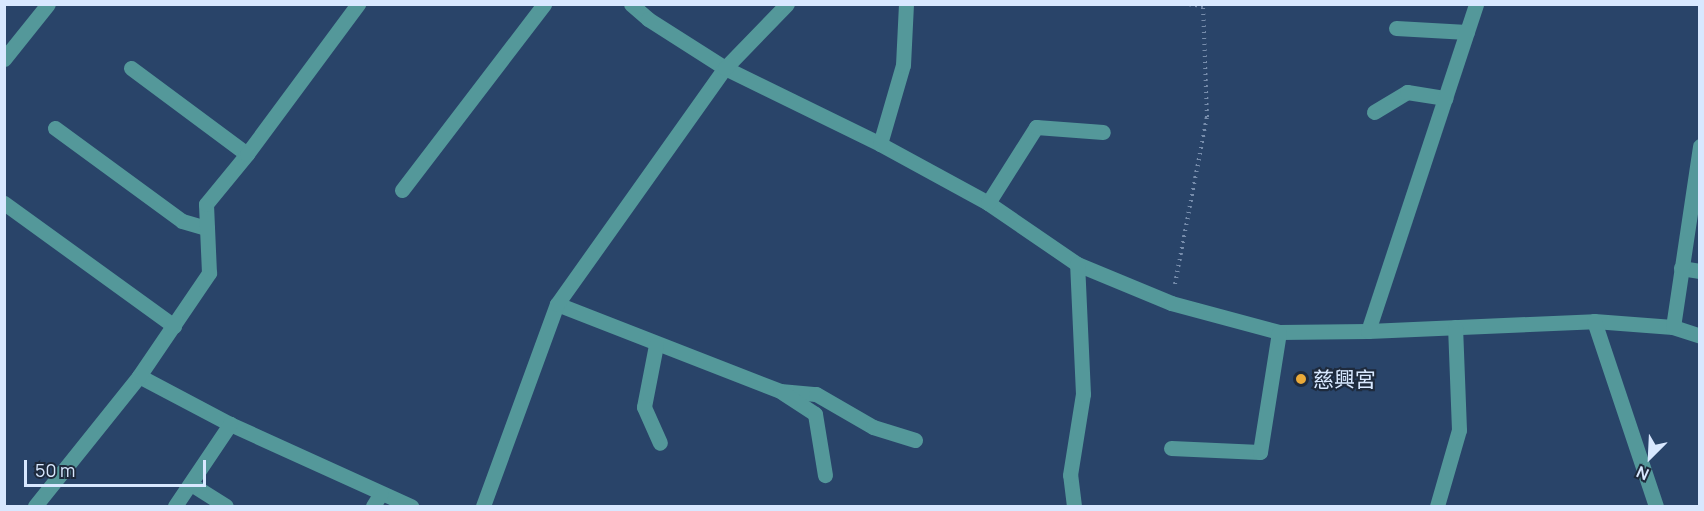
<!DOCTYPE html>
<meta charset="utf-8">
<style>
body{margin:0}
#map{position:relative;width:1704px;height:511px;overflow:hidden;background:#294469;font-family:Manrope,"Noto Sans TC",sans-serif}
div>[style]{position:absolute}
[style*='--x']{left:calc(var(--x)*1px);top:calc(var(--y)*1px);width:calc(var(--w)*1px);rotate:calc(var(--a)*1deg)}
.path>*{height:4px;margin-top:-2px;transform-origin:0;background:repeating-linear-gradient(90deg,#778dac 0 1.5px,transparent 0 6px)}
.minor>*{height:15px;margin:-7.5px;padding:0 7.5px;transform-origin:7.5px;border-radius:7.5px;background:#54989a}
.dots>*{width:16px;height:16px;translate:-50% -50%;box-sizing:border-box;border:3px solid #1e2a3c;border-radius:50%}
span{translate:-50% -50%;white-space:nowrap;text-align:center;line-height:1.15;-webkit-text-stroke:4.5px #1e2a3c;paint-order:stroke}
.poi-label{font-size:21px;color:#d8e8ff}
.left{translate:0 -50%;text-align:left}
.frame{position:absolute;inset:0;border:6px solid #d8e8ff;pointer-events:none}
.north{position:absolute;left:1620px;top:427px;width:60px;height:60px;-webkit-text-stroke:4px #1e2a3c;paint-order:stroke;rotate:204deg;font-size:16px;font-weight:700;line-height:24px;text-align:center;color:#d8e8ff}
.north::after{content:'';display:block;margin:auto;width:21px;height:27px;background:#d8e8ff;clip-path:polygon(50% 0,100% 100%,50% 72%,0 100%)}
.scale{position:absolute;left:24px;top:460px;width:182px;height:27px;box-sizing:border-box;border:3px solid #d8e8ff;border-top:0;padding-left:8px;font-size:18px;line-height:21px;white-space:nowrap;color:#d8e8ff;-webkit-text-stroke:4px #1e2a3c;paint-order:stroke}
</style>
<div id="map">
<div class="path">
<i style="--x:1175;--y:284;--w:170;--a:-79.2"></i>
<i style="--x:1207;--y:117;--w:111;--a:-92.1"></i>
<i style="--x:1203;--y:6;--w:16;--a:-173"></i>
</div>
<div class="minor">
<i style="--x:631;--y:4;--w:23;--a:41"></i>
<i style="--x:648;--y:19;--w:91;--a:32.5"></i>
<i style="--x:725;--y:68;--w:173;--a:26.1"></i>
<i style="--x:880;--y:144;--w:123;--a:28.6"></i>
<i style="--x:988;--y:203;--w:108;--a:34.4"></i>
<i style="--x:1077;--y:264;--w:102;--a:22.5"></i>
<i style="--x:1171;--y:303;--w:112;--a:15"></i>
<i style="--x:1279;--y:332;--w:89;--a:-0.6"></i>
<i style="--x:1368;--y:331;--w:226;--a:-2.5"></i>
<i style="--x:1594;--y:321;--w:79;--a:4.3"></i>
<i style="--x:1673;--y:327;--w:28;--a:18"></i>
<i style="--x:1396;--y:28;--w:71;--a:3.2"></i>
<i style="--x:4;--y:59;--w:70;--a:-51.3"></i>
<i style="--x:131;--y:68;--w:144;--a:36.6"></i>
<i style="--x:1374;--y:112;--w:39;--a:-31"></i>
<i style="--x:1407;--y:92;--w:39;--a:9"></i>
<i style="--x:55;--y:128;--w:157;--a:36.2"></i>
<i style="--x:182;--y:221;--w:26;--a:16"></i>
<i style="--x:880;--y:144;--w:82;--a:-73.8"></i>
<i style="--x:903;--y:65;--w:61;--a:-87.2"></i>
<i style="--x:402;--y:190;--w:234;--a:-52.6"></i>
<i style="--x:4;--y:203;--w:210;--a:35.9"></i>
<i style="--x:988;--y:203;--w:90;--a:-57.7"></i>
<i style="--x:1036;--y:127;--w:67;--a:4.3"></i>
<i style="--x:1681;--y:268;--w:19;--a:9"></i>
<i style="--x:557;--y:304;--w:239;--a:21.3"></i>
<i style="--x:780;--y:391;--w:36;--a:5"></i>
<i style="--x:816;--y:394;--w:66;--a:30.1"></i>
<i style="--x:873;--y:427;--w:44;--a:17.2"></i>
<i style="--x:1594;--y:321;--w:195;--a:71.5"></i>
<i style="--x:1673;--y:327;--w:183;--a:-81.5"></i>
<i style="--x:1368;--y:331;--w:344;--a:-71.7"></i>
<i style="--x:656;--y:345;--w:63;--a:101"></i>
<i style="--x:644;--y:407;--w:39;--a:66"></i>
<i style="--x:139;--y:376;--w:103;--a:27.8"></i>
<i style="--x:230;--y:424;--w:199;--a:24.4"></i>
<i style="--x:783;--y:393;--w:38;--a:33"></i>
<i style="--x:815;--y:414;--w:62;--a:80.7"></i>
<i style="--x:1171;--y:448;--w:89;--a:2.6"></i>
<i style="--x:1260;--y:452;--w:121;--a:-81"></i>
<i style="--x:191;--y:484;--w:41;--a:32.2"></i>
<i style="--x:35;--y:506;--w:166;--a:-51.3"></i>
<i style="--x:139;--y:376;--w:125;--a:-55.8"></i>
<i style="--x:209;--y:273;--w:69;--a:-92.5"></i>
<i style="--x:206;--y:204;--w:65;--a:-50.6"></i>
<i style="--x:247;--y:154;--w:187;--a:-53.5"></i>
<i style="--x:175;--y:506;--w:99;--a:-56.1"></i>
<i style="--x:373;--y:506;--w:15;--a:-58"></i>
<i style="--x:483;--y:506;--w:215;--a:-69.9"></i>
<i style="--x:557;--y:304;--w:290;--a:-54.6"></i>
<i style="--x:725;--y:68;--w:89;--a:-45.9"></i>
<i style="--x:1074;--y:506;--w:31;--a:-97"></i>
<i style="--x:1070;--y:475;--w:82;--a:-80.9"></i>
<i style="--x:1083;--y:394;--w:130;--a:-92.6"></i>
<i style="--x:1437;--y:506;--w:79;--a:-73.9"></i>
<i style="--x:1459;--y:430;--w:103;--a:-92.2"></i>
</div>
<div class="dots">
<i style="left:1301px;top:379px;background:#eaaa39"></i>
</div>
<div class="poi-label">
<span class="left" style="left:1313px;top:379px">慈興宮</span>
</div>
<div class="frame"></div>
<div class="north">N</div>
<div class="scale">50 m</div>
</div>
